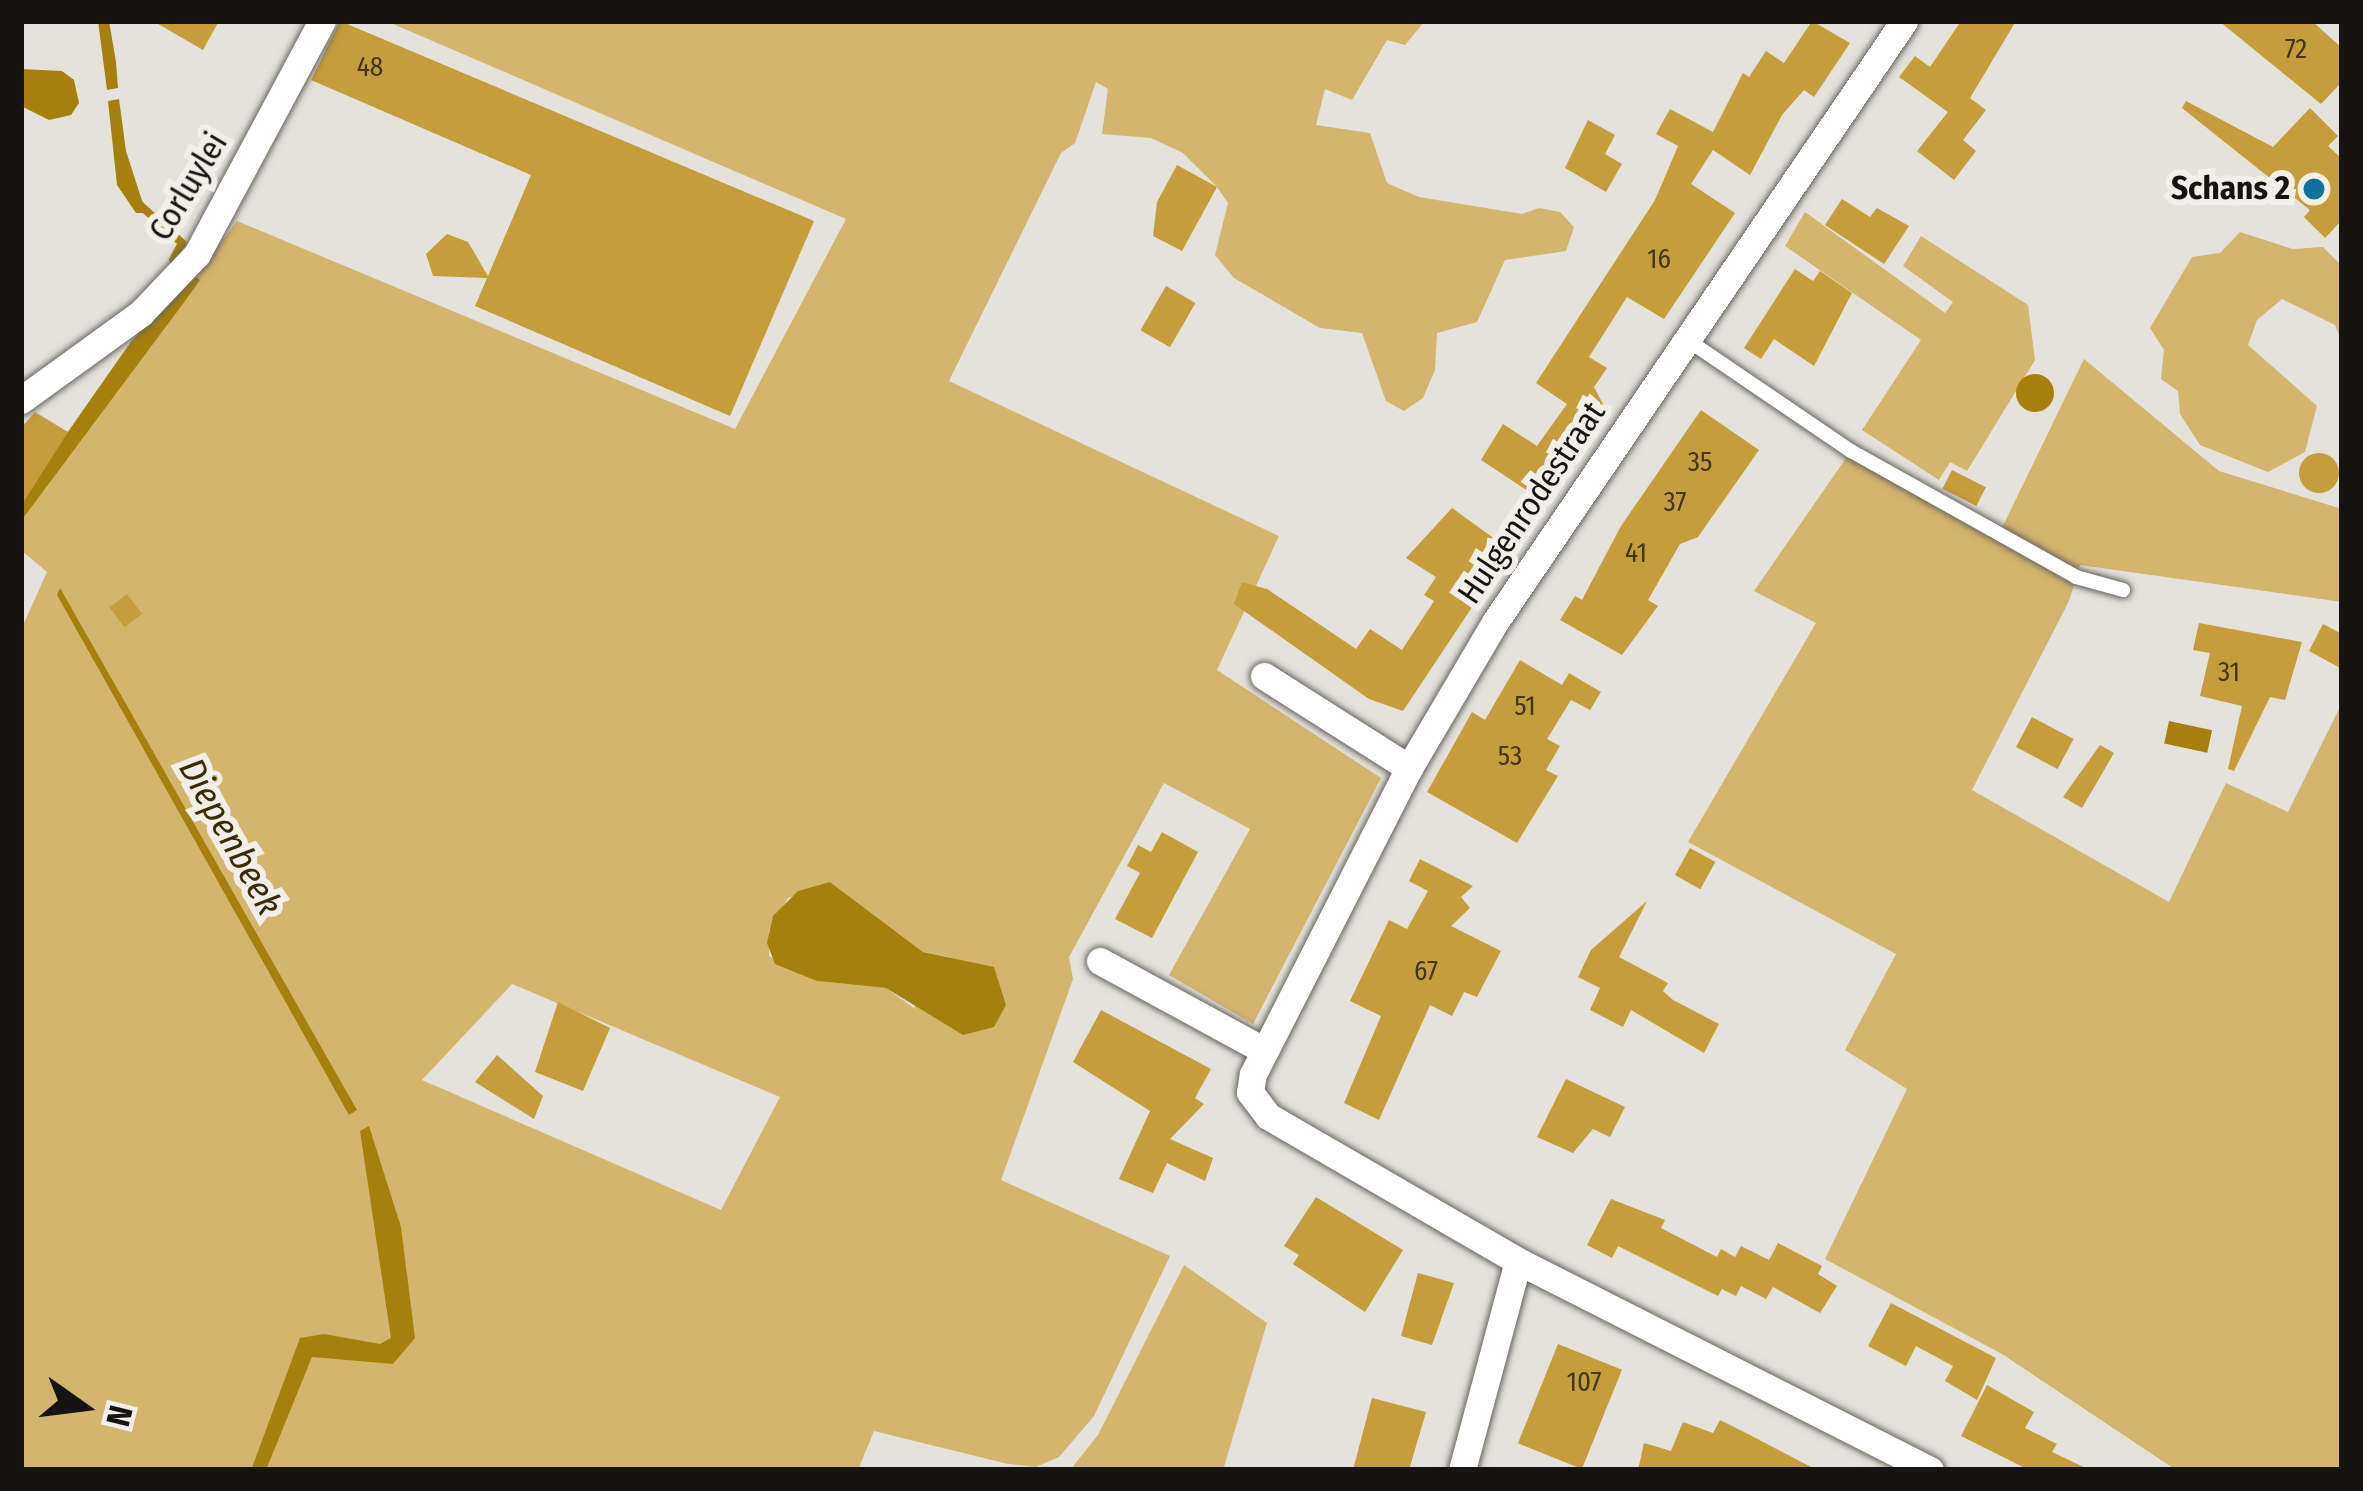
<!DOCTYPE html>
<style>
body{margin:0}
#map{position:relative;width:2363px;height:1491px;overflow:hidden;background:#e5e2dc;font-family:"Fira Sans Condensed",sans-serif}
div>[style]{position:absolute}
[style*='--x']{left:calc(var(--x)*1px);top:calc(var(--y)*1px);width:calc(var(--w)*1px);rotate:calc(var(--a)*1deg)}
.green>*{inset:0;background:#d4b56e}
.water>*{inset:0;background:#a6800c;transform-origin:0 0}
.round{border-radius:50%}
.stream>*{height:8px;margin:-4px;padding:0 4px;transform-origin:4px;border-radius:4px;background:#a6800c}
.building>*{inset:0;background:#c59d3a;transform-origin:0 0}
.roads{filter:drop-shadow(0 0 3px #67655f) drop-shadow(0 0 3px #67655f)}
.service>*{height:14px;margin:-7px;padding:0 7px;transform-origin:7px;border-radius:7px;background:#fff}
.minor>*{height:27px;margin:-13.5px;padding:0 13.5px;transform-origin:13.5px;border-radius:13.5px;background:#fff}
.dots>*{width:33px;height:33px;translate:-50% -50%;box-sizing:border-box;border:6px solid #f2efe9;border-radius:50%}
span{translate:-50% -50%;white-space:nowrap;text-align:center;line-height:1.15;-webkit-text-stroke:12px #f2efe9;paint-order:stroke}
.number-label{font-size:27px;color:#41361c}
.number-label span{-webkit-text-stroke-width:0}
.street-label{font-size:33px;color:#151412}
.poi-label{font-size:33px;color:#151412;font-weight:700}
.right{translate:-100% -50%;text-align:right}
.water-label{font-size:36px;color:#3b2b00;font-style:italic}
.frame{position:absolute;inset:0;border:24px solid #151412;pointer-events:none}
.north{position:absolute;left:24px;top:1347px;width:120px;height:120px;-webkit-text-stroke:9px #f2efe9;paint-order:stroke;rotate:104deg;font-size:33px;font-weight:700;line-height:48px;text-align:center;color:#151412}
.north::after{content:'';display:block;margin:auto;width:42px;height:54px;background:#151412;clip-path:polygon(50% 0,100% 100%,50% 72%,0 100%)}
</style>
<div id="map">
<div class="green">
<i style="clip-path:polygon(evenodd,386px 21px,1425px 21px,1405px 45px,1387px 40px,1352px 100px,1325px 89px,1316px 125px,1370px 133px,1387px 183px,1419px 197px,1522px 214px,1539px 208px,1560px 212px,1574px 227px,1566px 251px,1505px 260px,1477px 322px,1437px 333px,1435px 370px,1423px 398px,1404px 411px,1386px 401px,1362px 333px,1320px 328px,1234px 278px,1215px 255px,1228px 203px,1217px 187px,1183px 153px,1151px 138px,1102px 134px,1108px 89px,1096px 82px,1075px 143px,1061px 153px,949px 381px,1279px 536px,1217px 670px,1381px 778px,1253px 1024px,1169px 975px,1250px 829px,1164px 783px,1069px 957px,1073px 979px,1001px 1180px,1170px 1256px,1094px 1416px,1059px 1457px,1036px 1467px,1008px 1464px,874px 1431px,858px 1470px,21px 1470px,21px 630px,47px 572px,21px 550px,21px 510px,237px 221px,735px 429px,846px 219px,386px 21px,830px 882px,923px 952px,949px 957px,914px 1008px,886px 988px,817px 981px,769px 956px,769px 931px,788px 898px,830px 882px,386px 21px,512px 984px,780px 1097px,721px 1210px,422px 1080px,512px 984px)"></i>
<i style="clip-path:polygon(1805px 212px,1945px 313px,1953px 302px,1903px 266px,1921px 236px,2028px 305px,2035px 360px,1967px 471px,1950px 462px,1939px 480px,1862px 430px,1921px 340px,1785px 246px)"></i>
<i style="clip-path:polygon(2240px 232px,2293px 249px,2323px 247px,2342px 266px,2342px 342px,2335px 325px,2282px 299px,2257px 320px,2248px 345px,2317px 406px,2305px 452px,2268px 472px,2200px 445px,2180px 414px,2178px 391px,2161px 379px,2164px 350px,2150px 328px,2192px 257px,2220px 253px)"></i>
<i style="clip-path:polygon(2084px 359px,2219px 471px,2342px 509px,2342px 602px,2080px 565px,2069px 601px,1972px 790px,2169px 902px,2226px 783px,2288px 812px,2342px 703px,2342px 1470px,2176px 1470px,2002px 1354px,1825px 1259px,1907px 1089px,1845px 1050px,1896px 954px,1688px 842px,1816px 623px,1754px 591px,1851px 451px,1999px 534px)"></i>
<i style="clip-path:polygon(1184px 1265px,1267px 1323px,1223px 1470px,1070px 1470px,1098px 1435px)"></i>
</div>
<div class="water">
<i style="clip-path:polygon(98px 21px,109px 21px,116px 62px,118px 88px,107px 90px)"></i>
<i style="clip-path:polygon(21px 69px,62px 71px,74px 80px,79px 103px,71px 115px,49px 120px,21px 106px)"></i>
<i style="clip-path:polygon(119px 99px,126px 151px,146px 213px,136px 213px,117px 185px,108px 101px)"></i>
<i style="clip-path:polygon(190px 273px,200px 280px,185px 301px,21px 521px,21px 499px,130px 343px)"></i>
<i class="round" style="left:2016px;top:374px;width:38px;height:38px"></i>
<i style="clip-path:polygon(60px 588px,357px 1110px,349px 1115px,57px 595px)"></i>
<i style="left:2169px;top:721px;width:44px;height:23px;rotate:12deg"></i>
<i style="clip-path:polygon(830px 882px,923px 952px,994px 967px,1006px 1005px,994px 1027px,963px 1035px,886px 988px,817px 981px,775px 964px,767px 943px,773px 916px,798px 891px)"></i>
<i style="clip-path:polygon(369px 1126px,401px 1227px,415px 1338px,393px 1364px,312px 1357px,266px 1470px,251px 1470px,300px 1338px,324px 1334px,380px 1344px,391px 1338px,360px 1131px)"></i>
</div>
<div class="stream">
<i style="--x:140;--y:205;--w:57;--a:42.1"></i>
<i style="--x:182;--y:243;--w:19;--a:118"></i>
</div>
<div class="building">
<i style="clip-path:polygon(153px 21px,219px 21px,203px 50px)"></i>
<i style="clip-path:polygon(340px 21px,814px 221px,730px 416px,475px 306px,487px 278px,433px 276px,426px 254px,447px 234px,468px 242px,488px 276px,531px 175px,311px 80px)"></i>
<i style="clip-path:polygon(1812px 21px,1850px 43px,1814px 97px,1804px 90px,1782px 115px,1750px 175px,1713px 150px,1691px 184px,1735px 213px,1664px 319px,1627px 297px,1589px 357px,1607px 368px,1594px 387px,1603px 404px,1543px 501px,1481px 460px,1503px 424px,1537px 446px,1567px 404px,1536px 383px,1655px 200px,1678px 146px,1656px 134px,1670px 109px,1713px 132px,1743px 73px,1749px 77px,1766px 51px,1784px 63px)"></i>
<i style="clip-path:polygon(1961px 21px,2016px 21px,1970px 98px,1986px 110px,1963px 140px,1976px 151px,1954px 180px,1917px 151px,1948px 112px,1899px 77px,1915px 56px,1930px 67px)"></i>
<i style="clip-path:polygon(2219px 21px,2312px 21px,2342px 48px,2342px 82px,2321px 104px)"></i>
<i style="clip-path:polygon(2186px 101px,2273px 147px,2310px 108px,2338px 136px,2328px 146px,2342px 159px,2342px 220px,2325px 238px,2304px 217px,2310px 210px,2182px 108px)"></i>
<i style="clip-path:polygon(1588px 120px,1615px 135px,1605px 154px,1622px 164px,1606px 192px,1565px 168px)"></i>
<i style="clip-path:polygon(1177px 165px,1217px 187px,1182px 251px,1153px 236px,1157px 202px)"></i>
<i style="clip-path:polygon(1842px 199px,1870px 217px,1877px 208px,1909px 226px,1884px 264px,1825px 225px)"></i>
<i style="clip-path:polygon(1795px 269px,1813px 281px,1820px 271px,1852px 293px,1814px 366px,1774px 339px,1761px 359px,1744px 348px)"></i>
<i style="left:1166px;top:286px;width:34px;height:51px;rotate:30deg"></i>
<i style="clip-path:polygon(1701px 410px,1759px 450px,1698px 537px,1680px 544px,1648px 600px,1658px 606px,1622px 655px,1560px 620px,1575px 596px,1582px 600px,1621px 526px)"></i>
<i style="clip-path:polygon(35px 412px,68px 432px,21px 506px,21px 428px)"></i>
<i class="round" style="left:2299px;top:453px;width:40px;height:40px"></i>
<i style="left:1952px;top:470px;width:38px;height:21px;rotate:27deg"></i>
<i style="clip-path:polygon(1452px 508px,1510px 550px,1403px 711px,1369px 699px,1234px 604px,1242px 582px,1267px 589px,1356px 649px,1370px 629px,1402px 650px,1434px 601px,1424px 595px,1436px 577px,1406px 558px)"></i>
<i style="left:127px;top:594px;width:25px;height:22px;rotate:53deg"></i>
<i style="clip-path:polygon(2199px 623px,2302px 642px,2285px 700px,2270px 697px,2234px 771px,2228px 769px,2242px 706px,2200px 696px,2210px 653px,2193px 650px)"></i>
<i style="clip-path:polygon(2323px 624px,2342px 634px,2342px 669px,2309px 651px)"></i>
<i style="clip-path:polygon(1520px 660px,1562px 685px,1569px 673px,1601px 692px,1590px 710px,1571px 700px,1547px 739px,1560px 746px,1546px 770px,1558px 776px,1517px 843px,1427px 792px,1472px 712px,1485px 720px)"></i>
<i style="left:2032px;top:717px;width:47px;height:34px;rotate:28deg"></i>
<i style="clip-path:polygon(2100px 745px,2114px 753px,2082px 808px,2063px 797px)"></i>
<i style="clip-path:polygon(1162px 832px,1198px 852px,1152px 938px,1115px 919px,1140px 873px,1127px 866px,1138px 845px,1151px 852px)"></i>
<i style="left:1690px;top:848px;width:29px;height:31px;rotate:29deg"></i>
<i style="clip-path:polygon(1420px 859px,1473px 886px,1461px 897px,1470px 908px,1451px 926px,1501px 951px,1477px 997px,1464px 992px,1452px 1016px,1430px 1005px,1379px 1120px,1344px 1103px,1381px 1016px,1350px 1001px,1389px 920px,1407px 929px,1428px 891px,1409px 881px)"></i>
<i style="clip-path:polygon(1647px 901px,1619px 957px,1668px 983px,1663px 991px,1673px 1000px,1719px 1024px,1704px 1053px,1631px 1010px,1623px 1027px,1590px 1010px,1600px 988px,1578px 977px,1591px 950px)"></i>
<i style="clip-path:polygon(558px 1002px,610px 1028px,583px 1091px,535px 1072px)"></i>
<i style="clip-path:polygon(1101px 1010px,1211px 1069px,1195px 1098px,1204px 1104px,1170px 1139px,1213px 1158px,1205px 1181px,1167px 1163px,1153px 1193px,1119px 1179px,1150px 1111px,1073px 1062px)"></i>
<i style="clip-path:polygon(497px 1055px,543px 1096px,534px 1119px,475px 1082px)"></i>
<i style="clip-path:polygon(1566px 1079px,1625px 1107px,1610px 1137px,1593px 1129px,1573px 1153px,1537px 1137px)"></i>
<i style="clip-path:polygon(1316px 1197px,1403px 1250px,1365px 1312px,1293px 1264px,1299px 1255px,1284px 1246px)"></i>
<i style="clip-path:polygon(1611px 1199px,1665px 1220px,1661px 1228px,1717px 1257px,1721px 1249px,1735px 1257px,1741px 1246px,1769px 1260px,1778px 1243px,1822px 1266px,1818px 1274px,1837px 1286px,1820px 1313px,1773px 1287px,1766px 1299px,1741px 1286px,1736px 1296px,1722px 1289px,1718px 1296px,1618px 1246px,1612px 1258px,1587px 1245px)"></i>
<i style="clip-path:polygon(1418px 1273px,1454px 1283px,1432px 1345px,1401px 1336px)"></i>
<i style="clip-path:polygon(1891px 1303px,1996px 1358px,1977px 1400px,1945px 1381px,1953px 1366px,1916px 1346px,1906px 1366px,1868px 1346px)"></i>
<i style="left:1558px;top:1344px;width:69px;height:107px;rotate:22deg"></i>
<i style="clip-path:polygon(1987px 1385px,2034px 1412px,2025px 1428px,2057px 1444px,2052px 1452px,2090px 1470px,2029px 1470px,1961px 1436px)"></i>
<i style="clip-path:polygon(1372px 1398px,1426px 1412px,1409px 1470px,1353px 1470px)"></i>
<i style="clip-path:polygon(1720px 1420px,1746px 1433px,1817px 1470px,1638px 1470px,1644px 1443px,1671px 1451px,1683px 1422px,1713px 1433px)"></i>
</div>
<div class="roads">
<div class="service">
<i style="--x:1686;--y:339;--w:199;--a:34.2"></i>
<i style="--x:1851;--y:451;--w:258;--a:29.2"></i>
<i style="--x:2076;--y:577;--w:49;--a:15.5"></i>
</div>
<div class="minor">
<i style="--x:21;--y:400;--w:148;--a:-35.9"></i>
<i style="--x:141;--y:313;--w:81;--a:-46.5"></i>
<i style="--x:197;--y:254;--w:264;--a:-61.8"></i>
<i style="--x:1264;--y:676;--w:172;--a:32.4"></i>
<i style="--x:1100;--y:961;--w:186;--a:28.6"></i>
<i style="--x:1518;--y:1261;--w:462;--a:26.9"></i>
<i style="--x:1462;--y:1470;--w:216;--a:-75"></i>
<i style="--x:1518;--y:1261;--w:289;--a:-149.9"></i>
<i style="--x:1268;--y:1116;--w:30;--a:-127"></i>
<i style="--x:1250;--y:1092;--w:18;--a:-81"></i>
<i style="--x:1253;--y:1074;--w:343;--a:-63"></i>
<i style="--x:1409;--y:768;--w:169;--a:-59.5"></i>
<i style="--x:1495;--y:622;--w:727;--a:-55.76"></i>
</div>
</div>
<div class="dots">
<i style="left:2314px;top:189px;background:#10709e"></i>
</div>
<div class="number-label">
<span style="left:2296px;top:50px">72</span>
<span style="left:370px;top:68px">48</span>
<span style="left:1659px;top:260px">16</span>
<span style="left:1700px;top:463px">35</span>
<span style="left:1675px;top:503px">37</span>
<span style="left:1636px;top:554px">41</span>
<span style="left:2229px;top:673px">31</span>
<span style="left:1525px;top:707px">51</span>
<span style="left:1510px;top:757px">53</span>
<span style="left:1426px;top:972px">67</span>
<span style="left:1584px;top:1383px">107</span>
</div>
<div class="street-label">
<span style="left:189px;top:187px;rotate:-59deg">Corluylei</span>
<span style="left:1532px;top:503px;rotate:-56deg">Hulgenrodestraat</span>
</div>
<div class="poi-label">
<span class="right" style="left:2290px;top:189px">Schans 2</span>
</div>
<div class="water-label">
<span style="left:230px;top:837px;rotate:61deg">Diepenbeek</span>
</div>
<div class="frame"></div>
<div class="north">N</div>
</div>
